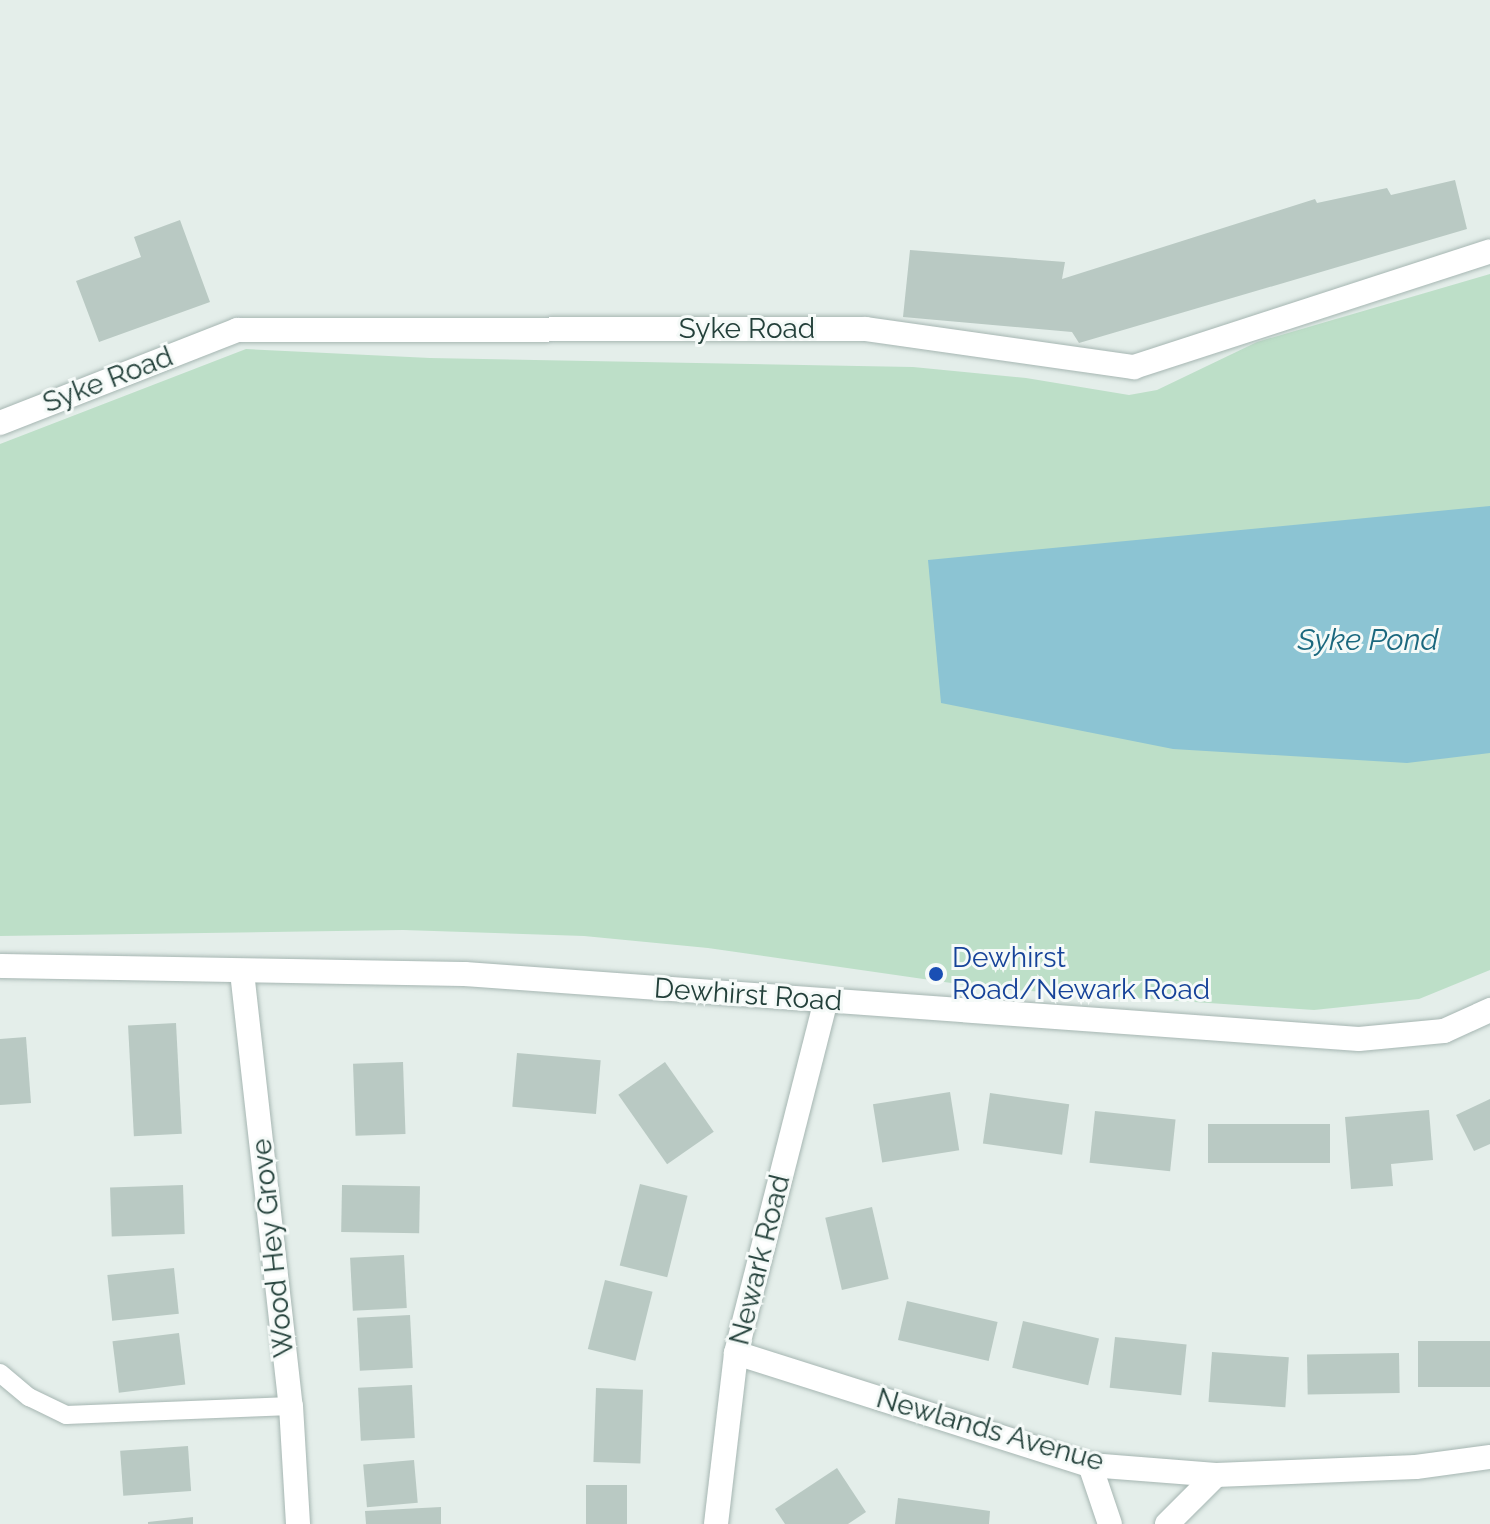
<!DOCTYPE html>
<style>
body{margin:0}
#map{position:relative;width:1490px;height:1524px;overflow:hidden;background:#e4eeea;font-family:Raleway,sans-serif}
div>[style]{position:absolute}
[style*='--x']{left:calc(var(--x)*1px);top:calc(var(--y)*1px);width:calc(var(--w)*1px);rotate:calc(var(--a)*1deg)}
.green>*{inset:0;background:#bddfc8}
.water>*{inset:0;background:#8cc4d3}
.building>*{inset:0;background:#b9c9c3;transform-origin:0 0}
.roads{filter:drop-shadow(0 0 2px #a6b6b2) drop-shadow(0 0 2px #a6b6b2)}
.service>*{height:18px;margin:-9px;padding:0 9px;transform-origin:9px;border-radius:9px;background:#fff}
.minor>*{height:24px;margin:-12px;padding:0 12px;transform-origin:12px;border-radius:12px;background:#fff}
.dots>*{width:22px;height:22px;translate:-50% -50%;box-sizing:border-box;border:4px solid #f5faf8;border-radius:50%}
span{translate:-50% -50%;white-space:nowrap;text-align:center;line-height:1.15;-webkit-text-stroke:6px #f5faf8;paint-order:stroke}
.street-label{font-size:28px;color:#23403a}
.transit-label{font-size:28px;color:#164399}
.left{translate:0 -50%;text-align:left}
.water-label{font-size:30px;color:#1b687e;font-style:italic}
</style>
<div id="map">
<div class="green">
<i style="clip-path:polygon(1490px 274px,1490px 970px,1419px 999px,1314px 1010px,986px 988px,708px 948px,584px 936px,403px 930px,0 936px,0 444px,246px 349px,430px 358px,913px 367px,1026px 378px,1129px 395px,1157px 390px,1257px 342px)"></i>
</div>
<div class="water">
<i style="clip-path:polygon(1490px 506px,1490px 753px,1407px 763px,1173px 749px,941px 703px,928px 560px)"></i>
</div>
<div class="building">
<i style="clip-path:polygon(1455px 180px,1467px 229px,1079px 343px,1072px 332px,903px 317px,910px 250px,1065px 262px,1062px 279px,1315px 199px,1317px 203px,1387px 188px,1391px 195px)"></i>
<i style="clip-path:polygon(180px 220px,210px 302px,99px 342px,76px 281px,141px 257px,134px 237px)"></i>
<i style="left:176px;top:1023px;width:111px;height:48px;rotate:87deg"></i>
<i style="clip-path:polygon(26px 1037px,31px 1103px,0 1105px,0 1039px)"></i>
<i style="left:517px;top:1053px;width:84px;height:54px;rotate:5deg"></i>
<i style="left:403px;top:1062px;width:72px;height:50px;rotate:88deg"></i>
<i style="left:665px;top:1062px;width:85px;height:57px;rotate:55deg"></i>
<i style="left:950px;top:1092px;width:59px;height:78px;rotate:81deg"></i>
<i style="left:990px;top:1093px;width:80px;height:51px;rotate:8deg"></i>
<i style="clip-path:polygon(1490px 1099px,1490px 1144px,1474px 1151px,1456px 1115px)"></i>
<i style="clip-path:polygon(1429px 1110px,1433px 1160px,1391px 1164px,1393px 1186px,1351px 1189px,1345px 1117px)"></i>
<i style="left:1095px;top:1111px;width:81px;height:52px;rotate:6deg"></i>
<i style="left:1208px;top:1124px;width:122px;height:39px"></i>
<i style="left:640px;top:1184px;width:49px;height:84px;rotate:14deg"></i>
<i style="left:183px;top:1185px;width:49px;height:73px;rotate:88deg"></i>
<i style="left:342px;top:1185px;width:78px;height:47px;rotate:1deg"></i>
<i style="left:872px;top:1207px;width:74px;height:48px;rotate:77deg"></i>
<i style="left:404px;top:1255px;width:53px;height:54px;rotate:87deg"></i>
<i style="left:174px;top:1268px;width:46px;height:67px;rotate:84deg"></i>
<i style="left:605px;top:1280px;width:49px;height:71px;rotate:14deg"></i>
<i style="left:907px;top:1301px;width:93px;height:40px;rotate:13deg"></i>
<i style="left:410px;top:1315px;width:53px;height:53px;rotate:87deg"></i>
<i style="left:1023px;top:1321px;width:78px;height:48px;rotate:13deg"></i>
<i style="left:179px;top:1333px;width:52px;height:67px;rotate:83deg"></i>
<i style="left:1115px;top:1337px;width:72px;height:51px;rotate:6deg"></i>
<i style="left:1490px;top:1341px;width:46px;height:72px;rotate:90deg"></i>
<i style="left:1212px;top:1352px;width:77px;height:50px;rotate:4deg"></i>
<i style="left:1399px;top:1353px;width:40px;height:92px;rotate:89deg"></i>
<i style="left:412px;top:1385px;width:53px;height:54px;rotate:87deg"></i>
<i style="left:596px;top:1388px;width:47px;height:74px;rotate:2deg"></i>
<i style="left:188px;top:1446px;width:45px;height:68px;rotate:86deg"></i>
<i style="left:414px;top:1460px;width:43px;height:51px;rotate:85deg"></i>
<i style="clip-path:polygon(837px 1468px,866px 1512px,848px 1524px,785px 1524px,775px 1509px)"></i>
<i style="left:586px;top:1485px;width:41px;height:39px"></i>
<i style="clip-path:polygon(898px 1498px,990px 1511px,989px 1524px,895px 1524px)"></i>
<i style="clip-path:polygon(441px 1507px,441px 1524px,366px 1524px,365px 1511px)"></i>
<i style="clip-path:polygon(193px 1517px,193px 1524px,148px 1524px,148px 1522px)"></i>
</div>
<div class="roads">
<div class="service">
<i style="--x:0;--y:1373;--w:38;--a:40"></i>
<i style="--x:29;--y:1397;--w:41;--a:25.9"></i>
<i style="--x:66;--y:1415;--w:225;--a:-2.3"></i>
</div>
<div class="minor">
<i style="--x:0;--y:423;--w:255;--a:-21.4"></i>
<i style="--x:237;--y:330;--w:629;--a:-0.09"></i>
<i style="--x:866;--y:329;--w:271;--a:8.1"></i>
<i style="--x:1134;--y:367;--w:374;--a:-18"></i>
<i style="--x:0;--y:966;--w:465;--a:1"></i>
<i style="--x:465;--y:974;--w:896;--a:4.16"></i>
<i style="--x:1359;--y:1039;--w:85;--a:-5.4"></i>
<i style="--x:1444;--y:1031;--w:51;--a:-24.5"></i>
<i style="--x:242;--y:972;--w:437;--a:83.6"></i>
<i style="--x:291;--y:1406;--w:118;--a:86.6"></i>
<i style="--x:736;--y:1353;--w:371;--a:17.6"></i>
<i style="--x:1090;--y:1465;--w:126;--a:4.5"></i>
<i style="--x:1216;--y:1475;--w:200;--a:-2.3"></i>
<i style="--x:1416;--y:1467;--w:75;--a:-7.7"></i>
<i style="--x:1090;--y:1465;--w:62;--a:71.3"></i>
<i style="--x:716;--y:1524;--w:172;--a:-83.3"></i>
<i style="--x:736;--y:1353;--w:363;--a:-75.7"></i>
<i style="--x:1167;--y:1524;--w:69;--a:-45"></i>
</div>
</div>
<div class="dots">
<i style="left:936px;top:974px;background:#1a4fb4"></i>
</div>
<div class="street-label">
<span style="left:747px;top:329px">Syke Road</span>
<span style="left:108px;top:380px;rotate:-21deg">Syke Road</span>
<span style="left:748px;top:995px;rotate:4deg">Dewhirst Road</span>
<span style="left:273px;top:1248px;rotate:-96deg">Wood Hey Grove</span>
<span style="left:760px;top:1260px;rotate:-76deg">Newark Road</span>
<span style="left:990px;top:1430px;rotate:16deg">Newlands Avenue</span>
</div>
<div class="transit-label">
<span class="left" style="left:952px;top:974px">Dewhirst<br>Road/Newark Road</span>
</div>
<div class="water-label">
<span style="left:1368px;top:640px">Syke Pond</span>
</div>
</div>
